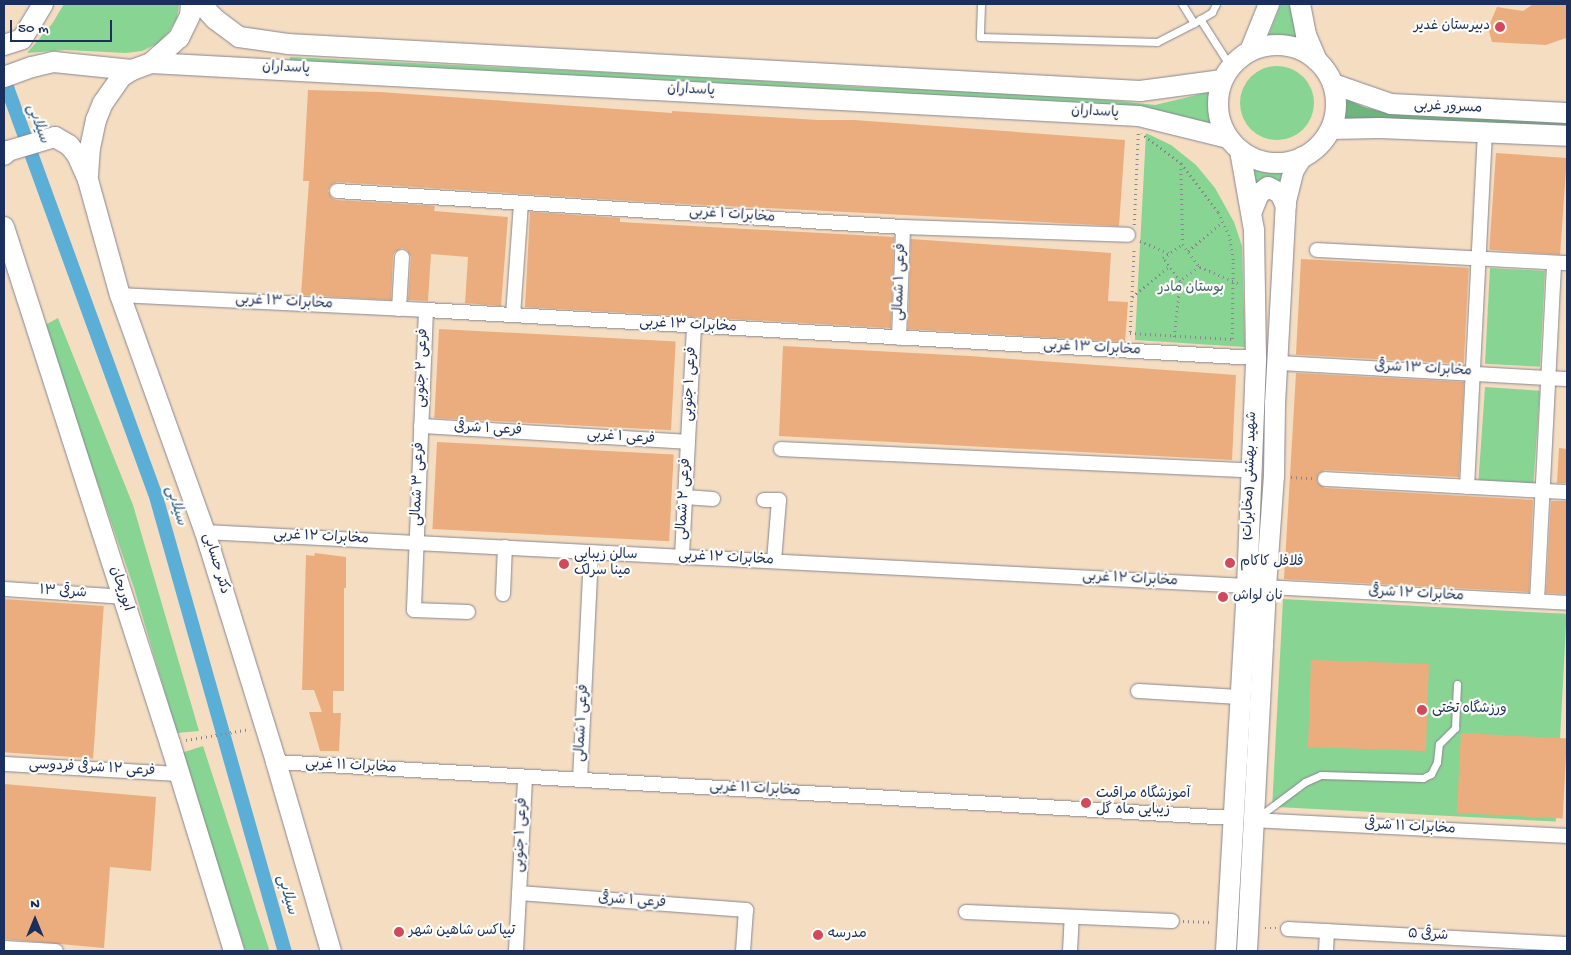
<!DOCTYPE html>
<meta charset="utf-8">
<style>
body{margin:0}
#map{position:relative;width:1571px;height:955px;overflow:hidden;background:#f5ddc2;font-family:"Gochi Hand","Playpen Sans Arabic",sans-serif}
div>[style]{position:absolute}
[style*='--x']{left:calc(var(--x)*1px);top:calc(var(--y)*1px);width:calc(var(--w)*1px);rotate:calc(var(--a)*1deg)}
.green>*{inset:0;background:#88d593;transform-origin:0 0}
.round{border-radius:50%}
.forest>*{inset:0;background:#6eb67d}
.canal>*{height:14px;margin:-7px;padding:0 7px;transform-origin:7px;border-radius:7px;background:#5bafd7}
.building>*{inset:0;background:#ebad7d;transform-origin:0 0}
.path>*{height:2.5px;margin-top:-1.25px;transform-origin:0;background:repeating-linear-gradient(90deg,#888690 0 1px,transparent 0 5px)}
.roads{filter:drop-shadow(0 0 1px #888690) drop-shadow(0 0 1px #888690)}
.lane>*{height:7px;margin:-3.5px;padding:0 3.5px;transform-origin:3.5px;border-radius:3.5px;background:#fff}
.street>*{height:14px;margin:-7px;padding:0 7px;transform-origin:7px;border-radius:7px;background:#fff}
.secondary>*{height:20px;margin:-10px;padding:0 10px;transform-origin:10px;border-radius:10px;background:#fff}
.secondary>.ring{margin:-10px;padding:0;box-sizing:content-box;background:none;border:20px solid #fff;border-radius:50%}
.dots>*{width:14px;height:14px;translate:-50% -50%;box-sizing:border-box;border:2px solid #fdfcf7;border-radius:50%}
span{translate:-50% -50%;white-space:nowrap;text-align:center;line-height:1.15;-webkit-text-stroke:4.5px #fdfcf7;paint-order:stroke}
.poi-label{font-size:14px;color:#1b2f5e}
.right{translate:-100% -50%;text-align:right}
.left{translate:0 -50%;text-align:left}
.street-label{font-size:14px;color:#1b2f5e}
.park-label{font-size:14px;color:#3c616e}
.water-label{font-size:15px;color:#315c88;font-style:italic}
.frame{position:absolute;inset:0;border:5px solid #1b2f5e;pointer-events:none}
.north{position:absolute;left:10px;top:895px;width:50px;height:50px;-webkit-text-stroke:4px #fdfcf7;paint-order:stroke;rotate:0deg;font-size:14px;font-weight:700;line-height:20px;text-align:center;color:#1b2f5e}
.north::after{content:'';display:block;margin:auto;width:18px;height:22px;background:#1b2f5e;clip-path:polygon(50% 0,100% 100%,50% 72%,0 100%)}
.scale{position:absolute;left:10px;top:20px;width:102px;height:22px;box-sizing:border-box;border:2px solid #1b2f5e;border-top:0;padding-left:6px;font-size:15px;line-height:18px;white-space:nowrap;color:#1b2f5e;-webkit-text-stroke:4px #fdfcf7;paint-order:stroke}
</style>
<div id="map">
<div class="green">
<i style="clip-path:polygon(64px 4px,179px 4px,177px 18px,169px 32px,157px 44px,142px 51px,126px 53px,66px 50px,27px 53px,52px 24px)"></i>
<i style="clip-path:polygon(1281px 4px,1293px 4px,1302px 41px,1285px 38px,1267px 39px)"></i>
<i style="clip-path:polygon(290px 57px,682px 76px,860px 87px,1053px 94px,1155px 105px,1201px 94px,1215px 88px,1211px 105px,1213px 128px,290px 67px)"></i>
<i class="round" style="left:1240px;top:66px;width:74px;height:74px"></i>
<i style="clip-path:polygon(1146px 133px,1171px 145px,1196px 165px,1215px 188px,1234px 222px,1242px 246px,1245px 347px,1135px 340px)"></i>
<i style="clip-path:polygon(1253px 167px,1261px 172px,1273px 173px,1282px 170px,1281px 182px,1256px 191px)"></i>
<i style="left:1490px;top:268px;width:55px;height:96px;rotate:3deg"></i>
<i style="clip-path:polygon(58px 318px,133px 505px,199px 731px,177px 733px,134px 588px,43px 326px)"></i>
<i style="left:1485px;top:387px;width:55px;height:93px;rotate:4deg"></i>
<i style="left:1283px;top:599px;width:284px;height:208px;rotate:3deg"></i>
<i style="left:203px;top:746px;width:215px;height:23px;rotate:72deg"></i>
</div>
<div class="forest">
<i style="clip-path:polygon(1344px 98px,1364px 107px,1387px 113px,1567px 119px,1567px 130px,1339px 123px,1345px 109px)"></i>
</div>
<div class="canal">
<i style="--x:4;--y:79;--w:441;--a:70"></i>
<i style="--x:155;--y:493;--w:476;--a:74.2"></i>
</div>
<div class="building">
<i style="clip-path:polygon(1532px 5px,1567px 5px,1566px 38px,1546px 45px,1492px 42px,1488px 28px,1497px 7px,1523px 11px)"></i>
<i style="clip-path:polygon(308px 90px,380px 92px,672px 113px,672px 111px,818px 120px,854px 120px,1125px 140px,1119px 226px,666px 203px,337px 182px,330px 186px,328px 191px,332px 198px,336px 200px,435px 206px,434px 211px,508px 217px,501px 306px,465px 303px,468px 257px,431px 254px,428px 301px,408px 300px,411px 257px,407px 250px,402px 248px,395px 252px,393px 256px,391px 300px,301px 295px,309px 181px,303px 181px)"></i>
<i style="left:1496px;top:153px;width:71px;height:97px;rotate:4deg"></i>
<i style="clip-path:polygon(530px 212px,620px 218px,620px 222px,894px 237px,891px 328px,525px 307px)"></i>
<i style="clip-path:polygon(911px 239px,1111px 253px,1108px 301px,1128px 302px,1125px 342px,908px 329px)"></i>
<i style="left:1301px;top:259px;width:168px;height:96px;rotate:3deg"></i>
<i style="left:439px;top:329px;width:237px;height:89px;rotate:3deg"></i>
<i style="clip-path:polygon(783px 346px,969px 356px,1236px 375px,1232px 460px,779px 436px)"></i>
<i style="clip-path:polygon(1296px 373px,1464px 382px,1459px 477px,1325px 470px,1318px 474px,1317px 482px,1325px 488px,1533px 500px,1529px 592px,1284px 579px)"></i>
<i style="left:437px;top:442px;width:237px;height:87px;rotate:3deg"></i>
<i style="clip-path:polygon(1559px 448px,1567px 449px,1567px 483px,1557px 483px)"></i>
<i style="clip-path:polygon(1551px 501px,1567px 501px,1567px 594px,1546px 593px)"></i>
<i style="clip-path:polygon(315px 553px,346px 557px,346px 588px,344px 588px,344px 691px,333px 691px,333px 713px,341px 713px,339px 751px,320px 751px,309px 712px,322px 712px,314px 690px,302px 690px,306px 555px,314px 556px)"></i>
<i style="left:4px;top:599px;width:100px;height:153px;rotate:4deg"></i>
<i style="left:1311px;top:660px;width:118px;height:87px;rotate:2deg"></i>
<i style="left:1461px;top:733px;width:106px;height:80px;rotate:3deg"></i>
<i style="clip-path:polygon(4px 784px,156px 797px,151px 871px,110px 867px,104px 948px,4px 939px)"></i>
</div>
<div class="path">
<i style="--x:1181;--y:164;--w:80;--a:88.6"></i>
<i style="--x:1183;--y:244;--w:29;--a:54"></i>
<i style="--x:1200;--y:267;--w:24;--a:145"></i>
<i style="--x:1180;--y:281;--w:29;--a:-126"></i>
<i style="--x:1163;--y:258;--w:24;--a:-35"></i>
<i style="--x:1134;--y:225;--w:92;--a:-87.5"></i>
<i style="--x:1140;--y:241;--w:33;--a:23"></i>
<i style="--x:1188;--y:251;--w:45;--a:-40.5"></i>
<i style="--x:1200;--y:267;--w:43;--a:23"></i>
<i style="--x:1132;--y:297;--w:48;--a:-40"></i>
<i style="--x:1130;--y:332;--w:84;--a:-87.3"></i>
<i style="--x:1130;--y:333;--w:102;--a:3.4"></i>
<i style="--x:1232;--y:339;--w:79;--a:-89.3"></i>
<i style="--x:1233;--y:260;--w:24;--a:-99"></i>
<i style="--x:1229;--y:236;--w:26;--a:-115"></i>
<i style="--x:1218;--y:212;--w:61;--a:-127.6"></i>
<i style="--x:1181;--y:164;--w:50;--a:-143.1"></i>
<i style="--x:1174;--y:337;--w:56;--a:-83.9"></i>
<i style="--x:1291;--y:477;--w:22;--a:3"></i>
<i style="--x:186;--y:740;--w:65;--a:-9.8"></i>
<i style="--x:1183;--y:921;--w:27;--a:2"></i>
<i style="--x:1265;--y:928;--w:12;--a:0"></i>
</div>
<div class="roads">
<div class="lane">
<i style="--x:981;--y:4;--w:33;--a:92"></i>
<i style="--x:980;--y:37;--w:177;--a:1.6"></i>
<i style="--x:1157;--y:42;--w:42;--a:-27.2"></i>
<i style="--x:1182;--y:4;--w:22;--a:58"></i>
<i style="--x:1194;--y:23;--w:21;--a:-31"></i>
<i style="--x:1212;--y:12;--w:9;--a:-63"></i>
<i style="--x:1200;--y:19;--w:56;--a:57.4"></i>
<i style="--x:1257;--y:818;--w:60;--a:-36.9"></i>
<i style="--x:1305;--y:782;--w:17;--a:-24"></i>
<i style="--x:1321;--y:775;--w:102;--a:1.7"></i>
<i style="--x:1423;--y:778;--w:9;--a:-27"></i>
<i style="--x:1431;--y:774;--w:13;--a:-63"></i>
<i style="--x:1437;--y:762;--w:18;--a:-84"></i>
<i style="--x:1439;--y:744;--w:23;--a:-45"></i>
<i style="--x:1455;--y:728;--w:44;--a:-87.4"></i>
</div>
<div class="street">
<i style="--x:337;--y:191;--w:567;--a:3.64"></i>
<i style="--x:903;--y:227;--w:225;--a:2"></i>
<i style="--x:1317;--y:250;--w:250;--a:3"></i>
<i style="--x:120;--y:295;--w:306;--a:2.8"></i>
<i style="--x:426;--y:310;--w:831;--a:3.31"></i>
<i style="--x:399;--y:309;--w:52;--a:-86.7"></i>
<i style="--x:426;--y:310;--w:300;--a:92.3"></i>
<i style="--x:414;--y:610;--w:54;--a:2.1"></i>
<i style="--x:513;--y:315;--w:112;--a:-85.9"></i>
<i style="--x:899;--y:338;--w:111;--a:-87.9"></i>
<i style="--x:1278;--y:363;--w:289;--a:3.2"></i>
<i style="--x:421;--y:426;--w:267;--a:3.4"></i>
<i style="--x:781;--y:449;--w:470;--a:2.6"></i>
<i style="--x:1325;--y:479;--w:242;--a:3.1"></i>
<i style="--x:1467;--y:487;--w:355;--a:-87.1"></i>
<i style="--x:685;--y:497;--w:28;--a:4"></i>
<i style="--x:764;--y:500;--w:15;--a:0"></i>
<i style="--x:779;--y:500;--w:61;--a:94.7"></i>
<i style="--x:205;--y:532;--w:1043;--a:2.97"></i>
<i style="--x:682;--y:556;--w:230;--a:-87"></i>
<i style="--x:1266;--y:587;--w:301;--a:3"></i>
<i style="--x:4;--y:589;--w:119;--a:3.8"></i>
<i style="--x:503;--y:594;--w:47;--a:-87.6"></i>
<i style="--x:1537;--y:601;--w:338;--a:-87.1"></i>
<i style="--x:1138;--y:691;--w:102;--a:3.4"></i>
<i style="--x:276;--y:762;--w:960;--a:3.35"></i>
<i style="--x:4;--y:764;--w:176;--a:3.3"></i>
<i style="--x:580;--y:780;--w:228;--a:-87.2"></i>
<i style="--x:1253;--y:820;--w:314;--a:2.9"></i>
<i style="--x:519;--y:893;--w:228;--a:4.3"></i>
<i style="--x:746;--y:910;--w:41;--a:94.2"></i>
<i style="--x:966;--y:912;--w:206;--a:2.5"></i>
<i style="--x:1288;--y:929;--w:279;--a:3.1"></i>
<i style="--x:4;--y:948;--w:52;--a:3.3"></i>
<i style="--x:516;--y:951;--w:174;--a:-87"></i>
<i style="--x:1070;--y:951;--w:34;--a:-87"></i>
<i style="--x:1326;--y:951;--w:20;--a:-87"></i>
</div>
<div class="secondary">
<i style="--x:201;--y:4;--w:21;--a:47"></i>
<i style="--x:215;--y:19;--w:30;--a:37"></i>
<i style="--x:239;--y:37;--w:49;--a:8.1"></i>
<i style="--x:288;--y:44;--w:853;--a:3.16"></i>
<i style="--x:1140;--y:91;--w:83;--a:-7.6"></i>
<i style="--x:1300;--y:4;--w:32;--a:79"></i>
<i style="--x:1306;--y:35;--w:28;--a:67"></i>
<i style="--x:4;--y:45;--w:19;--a:-18"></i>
<i style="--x:22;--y:39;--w:41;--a:-59"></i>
<i class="ring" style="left:1218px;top:45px;width:98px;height:98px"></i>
<i style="--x:1250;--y:51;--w:51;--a:-68"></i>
<i style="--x:151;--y:63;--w:989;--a:3.07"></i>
<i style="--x:1139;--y:116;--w:92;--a:13.9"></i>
<i style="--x:4;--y:77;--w:30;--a:-20"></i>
<i style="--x:32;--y:67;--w:23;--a:-13"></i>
<i style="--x:54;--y:62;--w:78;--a:5.9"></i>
<i style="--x:132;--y:70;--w:20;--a:-20"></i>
<i style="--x:151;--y:63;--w:38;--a:-42"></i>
<i style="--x:179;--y:38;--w:25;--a:-64"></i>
<i style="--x:190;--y:15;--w:11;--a:-85"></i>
<i style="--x:1333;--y:84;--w:61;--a:19"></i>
<i style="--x:1391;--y:104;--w:176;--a:2.9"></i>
<i style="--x:1331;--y:129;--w:49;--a:-1.2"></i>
<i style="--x:1380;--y:128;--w:187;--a:2.4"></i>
<i style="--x:4;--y:155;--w:6;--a:-45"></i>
<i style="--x:8;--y:151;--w:49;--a:-16.6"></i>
<i style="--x:55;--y:137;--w:16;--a:30"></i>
<i style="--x:69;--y:145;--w:13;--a:51"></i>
<i style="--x:77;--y:155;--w:27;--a:66"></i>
<i style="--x:88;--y:180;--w:119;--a:74.5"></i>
<i style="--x:120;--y:295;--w:252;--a:70.3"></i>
<i style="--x:205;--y:532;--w:241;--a:72.8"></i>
<i style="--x:276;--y:762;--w:197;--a:73.8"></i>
<i style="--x:88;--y:175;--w:27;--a:-86"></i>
<i style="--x:90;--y:148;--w:29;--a:-78"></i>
<i style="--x:96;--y:120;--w:18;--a:-68"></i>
<i style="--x:103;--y:103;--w:32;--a:-55"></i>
<i style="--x:121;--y:77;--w:13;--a:-32"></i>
<i style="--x:1252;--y:211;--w:18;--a:-68"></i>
<i style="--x:1259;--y:194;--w:11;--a:-38"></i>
<i style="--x:1268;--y:187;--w:13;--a:27"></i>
<i style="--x:1280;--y:193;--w:14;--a:65"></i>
<i style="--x:4;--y:227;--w:542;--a:72.17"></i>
<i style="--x:170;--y:743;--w:218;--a:72.9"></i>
<i style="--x:1226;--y:951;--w:366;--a:-86.7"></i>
<i style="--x:1247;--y:586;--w:228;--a:-87.7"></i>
<i style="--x:1256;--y:358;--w:128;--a:-90.9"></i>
<i style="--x:1254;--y:230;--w:80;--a:-100"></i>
<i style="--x:1247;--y:951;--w:364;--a:-87"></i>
<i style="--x:1266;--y:587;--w:111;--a:-85.9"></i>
<i style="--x:1274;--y:476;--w:72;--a:-89.2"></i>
<i style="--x:1275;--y:404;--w:203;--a:-86.9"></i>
<i style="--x:1286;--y:201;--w:32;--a:-76"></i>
<i style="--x:1294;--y:170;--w:15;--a:-58"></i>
</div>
</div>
<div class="dots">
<i style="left:1500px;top:27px;background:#d1495b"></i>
<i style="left:1230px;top:563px;background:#d1495b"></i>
<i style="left:564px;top:564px;background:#d1495b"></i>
<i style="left:1223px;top:597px;background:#d1495b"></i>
<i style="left:1422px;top:710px;background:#d1495b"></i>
<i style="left:1086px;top:803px;background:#d1495b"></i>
<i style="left:399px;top:932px;background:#d1495b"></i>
<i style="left:818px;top:935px;background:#d1495b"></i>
</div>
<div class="poi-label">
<span class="right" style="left:1490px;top:27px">دبیرستان غدیر</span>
<span class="left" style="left:574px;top:564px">سالن زیبایی<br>مینا سرلک</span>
<span class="left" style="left:1240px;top:563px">فلافل کاکام</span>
<span class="left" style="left:1233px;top:597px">نان لواش</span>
<span class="left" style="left:1432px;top:710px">ورزشگاه تختی</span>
<span class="left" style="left:1096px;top:803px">آموزشگاه مراقبت<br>زیبایی ماه گل</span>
<span class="left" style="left:409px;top:932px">تیپاکس شاهین شهر</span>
<span class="left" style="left:828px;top:935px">مدرسه</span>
</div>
<div class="street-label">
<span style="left:286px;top:69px;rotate:3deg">پاسداران</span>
<span style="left:691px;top:91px;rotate:3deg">پاسداران</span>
<span style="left:1448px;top:108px;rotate:3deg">مسرور غربی</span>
<span style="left:1095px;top:113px;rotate:3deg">پاسداران</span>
<span style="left:732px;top:216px;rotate:4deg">مخابرات ۱ غربی</span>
<span style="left:901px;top:282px;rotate:-88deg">فرعی ۱ شمالی</span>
<span style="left:284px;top:303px;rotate:3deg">مخابرات ۱۳ غربی</span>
<span style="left:688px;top:326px;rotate:3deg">مخابرات ۱۳ غربی</span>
<span style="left:1092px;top:349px;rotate:3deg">مخابرات ۱۳ غربی</span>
<span style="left:423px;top:368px;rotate:-88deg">فرعی ۲ جنوبی</span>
<span style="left:1423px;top:370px;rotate:3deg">مخابرات ۱۳ شرقی</span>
<span style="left:691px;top:384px;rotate:-87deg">فرعی ۱ جنوبی</span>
<span style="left:488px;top:430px;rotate:3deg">فرعی ۱ شرقی</span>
<span style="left:621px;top:438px;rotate:4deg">فرعی ۱ غربی</span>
<span style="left:1251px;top:476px;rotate:-88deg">شهید بهشتی (مخابرات)</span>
<span style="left:419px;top:484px;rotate:-88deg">فرعی ۳ شمالی</span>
<span style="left:685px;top:499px;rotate:-87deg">فرعی ۲ شمالی</span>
<span style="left:321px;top:538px;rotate:3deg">مخابرات ۱۲ غربی</span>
<span style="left:726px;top:559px;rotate:3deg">مخابرات ۱۲ غربی</span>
<span style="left:215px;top:564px;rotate:73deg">دکتر حسابی</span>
<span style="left:1130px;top:580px;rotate:3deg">مخابرات ۱۲ غربی</span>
<span style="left:120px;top:589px;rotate:72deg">ابوریحان</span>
<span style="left:63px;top:593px;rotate:4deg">۱۳ شرقی</span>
<span style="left:1416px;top:595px;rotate:3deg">مخابرات ۱۲ شرقی</span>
<span style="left:583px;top:723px;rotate:-87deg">فرعی ۱ شمالی</span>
<span style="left:351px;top:767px;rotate:3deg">مخابرات ۱۱ غربی</span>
<span style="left:92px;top:769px;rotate:3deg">فرعی ۱۲ شرقی فردوسی</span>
<span style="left:755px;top:790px;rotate:3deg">مخابرات ۱۱ غربی</span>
<span style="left:1410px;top:828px;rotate:3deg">مخابرات ۱۱ شرقی</span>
<span style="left:522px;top:835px;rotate:-87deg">فرعی ۱ جنوبی</span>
<span style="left:632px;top:902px;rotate:4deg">فرعی ۱ شرقی</span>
<span style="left:1428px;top:936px;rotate:3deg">شرقی ۵</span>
</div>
<div class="park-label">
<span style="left:1191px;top:289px">بوستان مادر</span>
</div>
<div class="water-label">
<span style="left:37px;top:124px;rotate:70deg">سیلابی</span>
<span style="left:175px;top:506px;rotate:73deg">سیلابی</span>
<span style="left:286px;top:895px;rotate:74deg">سیلابی</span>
</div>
<div class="frame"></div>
<div class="north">N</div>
<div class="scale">50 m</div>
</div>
